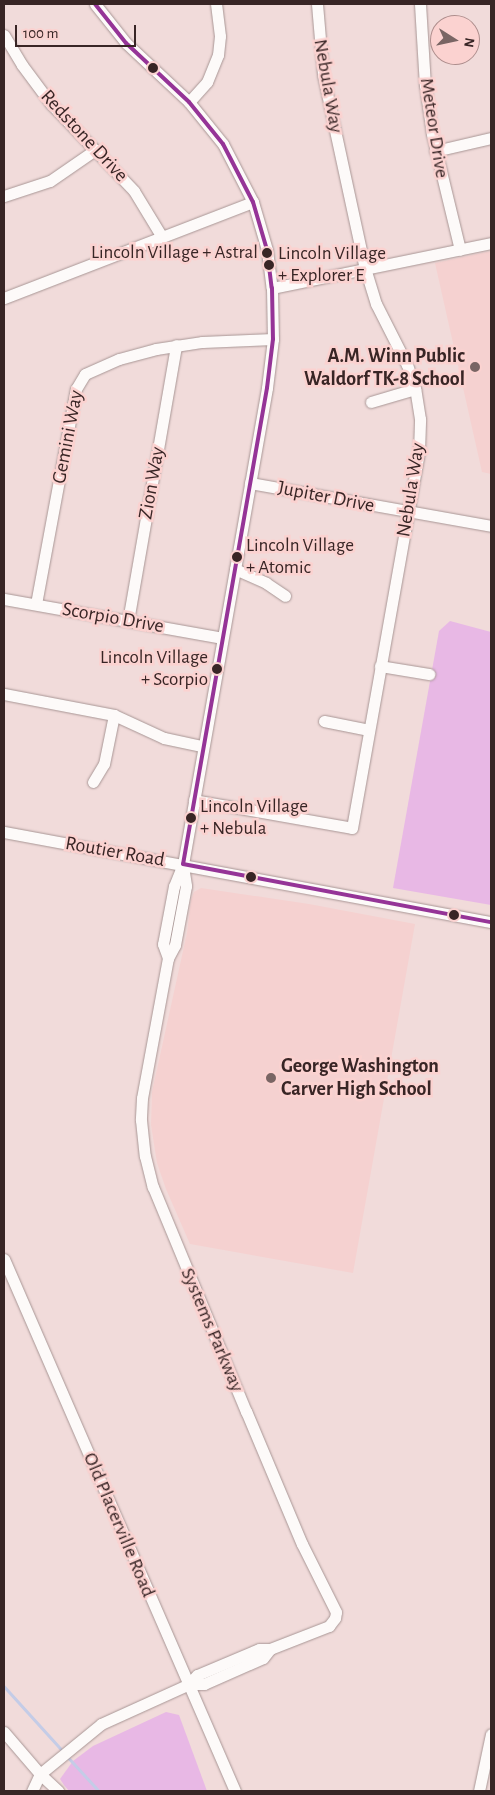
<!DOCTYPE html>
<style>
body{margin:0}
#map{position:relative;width:495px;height:1795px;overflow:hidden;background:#f1dbda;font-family:"Alegreya Sans",sans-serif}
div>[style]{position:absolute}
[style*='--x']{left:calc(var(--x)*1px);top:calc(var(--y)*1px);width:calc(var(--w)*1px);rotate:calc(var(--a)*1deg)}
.built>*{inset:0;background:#f5d1d0}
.green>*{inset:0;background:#e8b8e5}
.stream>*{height:2.5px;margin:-1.25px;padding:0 1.25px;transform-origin:1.25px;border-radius:1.25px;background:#c4cce7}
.roads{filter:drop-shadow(0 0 1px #a89695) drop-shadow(0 0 1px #a89695)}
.minor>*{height:11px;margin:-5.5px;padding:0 5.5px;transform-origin:5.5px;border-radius:5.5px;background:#fdfaf9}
.bus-1>*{height:4px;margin:-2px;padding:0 2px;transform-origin:2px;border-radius:2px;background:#953497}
.dots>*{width:14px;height:14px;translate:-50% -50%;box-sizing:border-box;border:2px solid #fbd2d0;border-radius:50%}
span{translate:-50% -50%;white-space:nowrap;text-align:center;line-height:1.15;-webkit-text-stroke:5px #fbd2d0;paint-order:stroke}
.bus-label{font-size:19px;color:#382525}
.right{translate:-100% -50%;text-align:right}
.left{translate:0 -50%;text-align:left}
.street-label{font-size:20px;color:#382525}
.poi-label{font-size:20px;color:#382525;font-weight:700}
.frame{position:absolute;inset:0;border:5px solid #382525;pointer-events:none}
.north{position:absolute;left:430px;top:15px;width:50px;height:50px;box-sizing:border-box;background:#fbd2d0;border:1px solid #ad8d8c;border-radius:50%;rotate:100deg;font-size:14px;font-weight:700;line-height:20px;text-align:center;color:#382525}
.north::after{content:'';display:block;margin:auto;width:18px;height:22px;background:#796564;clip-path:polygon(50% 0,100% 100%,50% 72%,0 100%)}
.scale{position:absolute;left:15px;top:25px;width:121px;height:22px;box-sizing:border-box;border:2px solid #382525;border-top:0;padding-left:6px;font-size:15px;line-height:18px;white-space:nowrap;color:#382525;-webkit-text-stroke:4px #fbd2d0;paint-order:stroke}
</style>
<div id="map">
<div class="built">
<i style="clip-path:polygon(491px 251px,491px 474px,482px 472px,435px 263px)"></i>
<i style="clip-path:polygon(201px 888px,309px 904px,415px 924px,353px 1273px,190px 1244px,166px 1189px,157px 1163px,151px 1125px,152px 1092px,187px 933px,191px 900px,194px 892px)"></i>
</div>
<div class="green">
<i style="clip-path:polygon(450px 621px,491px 632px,491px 905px,393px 888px,439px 631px)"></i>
<i style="clip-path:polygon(166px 1712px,179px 1715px,207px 1791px,69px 1791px,64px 1785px,60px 1779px,73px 1761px,93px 1746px)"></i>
</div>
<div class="stream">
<i style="--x:4;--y:1686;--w:88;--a:47.8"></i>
<i style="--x:68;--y:1757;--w:46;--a:47.6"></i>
</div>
<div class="roads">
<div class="minor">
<i style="--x:95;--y:4;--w:50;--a:51.5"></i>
<i style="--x:126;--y:43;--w:86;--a:43.1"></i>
<i style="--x:189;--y:102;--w:54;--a:51"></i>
<i style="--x:223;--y:144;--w:65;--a:62.7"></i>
<i style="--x:253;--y:202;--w:50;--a:73.7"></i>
<i style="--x:267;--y:250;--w:38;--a:83"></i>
<i style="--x:272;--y:288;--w:51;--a:88.9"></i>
<i style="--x:273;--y:339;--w:49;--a:97"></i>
<i style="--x:267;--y:388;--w:483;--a:100"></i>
<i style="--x:183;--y:864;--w:24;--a:112"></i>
<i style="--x:174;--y:886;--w:59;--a:100.7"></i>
<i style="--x:163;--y:944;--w:15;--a:70"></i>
<i style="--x:420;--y:4;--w:81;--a:86.5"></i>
<i style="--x:425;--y:85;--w:49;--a:81.9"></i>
<i style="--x:432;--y:134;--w:119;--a:76.4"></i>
<i style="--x:4;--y:35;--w:35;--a:59"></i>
<i style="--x:22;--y:65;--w:49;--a:53.4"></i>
<i style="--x:51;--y:104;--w:120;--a:46.3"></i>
<i style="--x:134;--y:191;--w:54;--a:58.7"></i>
<i style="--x:189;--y:102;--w:27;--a:-48"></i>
<i style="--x:207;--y:82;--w:29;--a:-68"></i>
<i style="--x:218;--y:55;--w:19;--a:-84"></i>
<i style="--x:220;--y:36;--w:32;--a:-97"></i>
<i style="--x:435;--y:151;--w:57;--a:-13.1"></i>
<i style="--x:4;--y:196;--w:48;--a:-18.1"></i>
<i style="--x:50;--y:181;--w:55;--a:-34.6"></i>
<i style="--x:272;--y:288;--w:224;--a:-11.6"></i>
<i style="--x:4;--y:298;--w:267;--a:-21.1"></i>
<i style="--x:371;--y:402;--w:46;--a:-16.5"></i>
<i style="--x:250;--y:483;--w:245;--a:10.1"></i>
<i style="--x:235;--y:569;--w:34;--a:24"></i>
<i style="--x:266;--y:583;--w:23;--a:34"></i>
<i style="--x:4;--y:599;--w:221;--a:10.1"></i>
<i style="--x:36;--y:604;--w:219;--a:-79.5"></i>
<i style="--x:76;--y:389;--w:17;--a:-59"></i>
<i style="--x:85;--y:374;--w:37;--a:-24"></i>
<i style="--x:119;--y:359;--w:38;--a:-15"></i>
<i style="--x:156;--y:349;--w:47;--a:-8.7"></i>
<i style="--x:202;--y:342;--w:71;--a:-2.4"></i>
<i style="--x:128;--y:621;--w:280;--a:-80.1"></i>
<i style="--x:380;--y:666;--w:50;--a:9.3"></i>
<i style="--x:4;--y:694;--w:112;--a:10.8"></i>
<i style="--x:114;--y:715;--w:55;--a:24.7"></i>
<i style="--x:164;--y:738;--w:40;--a:12"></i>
<i style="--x:324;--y:721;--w:46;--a:11.3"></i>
<i style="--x:93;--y:782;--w:21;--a:-59"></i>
<i style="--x:104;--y:764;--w:50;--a:-78.5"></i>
<i style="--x:194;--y:800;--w:160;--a:10"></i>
<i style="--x:352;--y:828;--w:383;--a:-79.9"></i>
<i style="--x:419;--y:451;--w:32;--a:-88"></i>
<i style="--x:420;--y:419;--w:30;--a:-99"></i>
<i style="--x:415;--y:389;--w:25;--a:-108"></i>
<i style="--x:407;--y:365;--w:68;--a:-116.9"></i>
<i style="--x:376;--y:304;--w:37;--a:-107"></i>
<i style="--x:365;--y:269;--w:199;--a:-102.2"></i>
<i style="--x:323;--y:74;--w:70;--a:-94.9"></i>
<i style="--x:4;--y:832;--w:495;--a:10.5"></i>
<i style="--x:183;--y:866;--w:20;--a:81"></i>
<i style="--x:186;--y:886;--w:60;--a:100.6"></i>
<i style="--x:175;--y:945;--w:15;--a:118"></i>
<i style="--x:168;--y:958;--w:142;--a:100.5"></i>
<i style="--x:142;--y:1098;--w:22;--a:93"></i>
<i style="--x:141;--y:1120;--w:36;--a:84"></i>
<i style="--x:145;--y:1156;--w:32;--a:76"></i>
<i style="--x:153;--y:1187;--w:243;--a:67.5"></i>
<i style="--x:246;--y:1411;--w:144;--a:67.2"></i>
<i style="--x:302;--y:1544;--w:76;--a:63.4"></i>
<i style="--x:336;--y:1612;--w:6;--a:99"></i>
<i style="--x:335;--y:1618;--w:10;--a:127"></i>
<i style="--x:329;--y:1626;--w:63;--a:158.7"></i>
<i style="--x:270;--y:1649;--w:11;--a:180"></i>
<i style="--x:259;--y:1649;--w:67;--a:157.2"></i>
<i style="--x:197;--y:1675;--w:12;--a:132"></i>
<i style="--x:4;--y:1259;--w:580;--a:66.53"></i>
<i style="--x:4;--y:1732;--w:55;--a:49.4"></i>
<i style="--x:40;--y:1774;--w:25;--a:43"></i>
<i style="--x:32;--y:1791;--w:19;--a:-65"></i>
<i style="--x:40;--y:1774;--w:79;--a:-39.3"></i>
<i style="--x:101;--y:1724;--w:97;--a:-24.4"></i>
<i style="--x:189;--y:1684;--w:15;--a:0"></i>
<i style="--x:204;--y:1684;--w:64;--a:-23.8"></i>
<i style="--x:263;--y:1658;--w:11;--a:-52"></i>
<i style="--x:479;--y:1791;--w:58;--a:-78.1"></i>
</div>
</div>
<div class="bus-1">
<i style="--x:95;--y:4;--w:50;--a:51.5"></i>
<i style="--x:126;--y:43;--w:86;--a:43.1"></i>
<i style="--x:189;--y:102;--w:54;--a:51"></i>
<i style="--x:223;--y:144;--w:65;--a:62.7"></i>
<i style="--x:253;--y:202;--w:50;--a:73.7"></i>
<i style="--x:267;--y:250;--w:38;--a:83"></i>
<i style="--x:272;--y:288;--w:51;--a:88.9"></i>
<i style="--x:273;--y:339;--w:49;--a:97"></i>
<i style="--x:267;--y:388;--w:483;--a:100"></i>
<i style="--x:183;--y:864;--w:313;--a:10.7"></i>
</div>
<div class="dots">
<i style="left:153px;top:68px;background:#382525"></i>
<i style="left:267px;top:253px;background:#382525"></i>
<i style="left:269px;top:265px;background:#382525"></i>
<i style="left:475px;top:367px;background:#796564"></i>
<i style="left:237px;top:557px;background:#382525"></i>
<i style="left:217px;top:669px;background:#382525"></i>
<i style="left:191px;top:818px;background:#382525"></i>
<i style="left:251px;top:877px;background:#382525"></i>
<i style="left:454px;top:915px;background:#382525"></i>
<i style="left:271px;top:1078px;background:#796564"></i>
</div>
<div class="bus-label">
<span class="right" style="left:258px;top:253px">Lincoln Village + Astral</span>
<span class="left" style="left:278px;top:265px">Lincoln Village<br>+ Explorer E</span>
<span class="left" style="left:246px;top:557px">Lincoln Village<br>+ Atomic</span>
<span class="right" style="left:208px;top:669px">Lincoln Village<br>+ Scorpio</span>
<span class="left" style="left:200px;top:818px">Lincoln Village<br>+ Nebula</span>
</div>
<div class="street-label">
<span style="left:328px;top:86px;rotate:80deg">Nebula Way</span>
<span style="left:434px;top:128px;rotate:81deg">Meteor Drive</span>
<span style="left:84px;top:136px;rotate:47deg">Redstone Drive</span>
<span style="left:68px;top:437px;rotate:-79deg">Gemini Way</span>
<span style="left:152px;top:483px;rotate:-80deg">Zion Way</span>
<span style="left:411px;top:490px;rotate:-81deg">Nebula Way</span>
<span style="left:326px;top:497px;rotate:11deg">Jupiter Drive</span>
<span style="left:113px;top:618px;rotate:10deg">Scorpio Drive</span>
<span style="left:115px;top:852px;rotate:10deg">Routier Road</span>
<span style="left:212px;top:1330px;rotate:67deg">Systems Parkway</span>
<span style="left:119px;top:1525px;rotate:67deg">Old Placerville Road</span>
</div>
<div class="poi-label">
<span class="right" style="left:465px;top:368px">A.M. Winn Public<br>Waldorf TK-8 School</span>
<span class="left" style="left:281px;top:1078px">George Washington<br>Carver High School</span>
</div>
<div class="frame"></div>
<div class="north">N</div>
<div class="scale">100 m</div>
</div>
